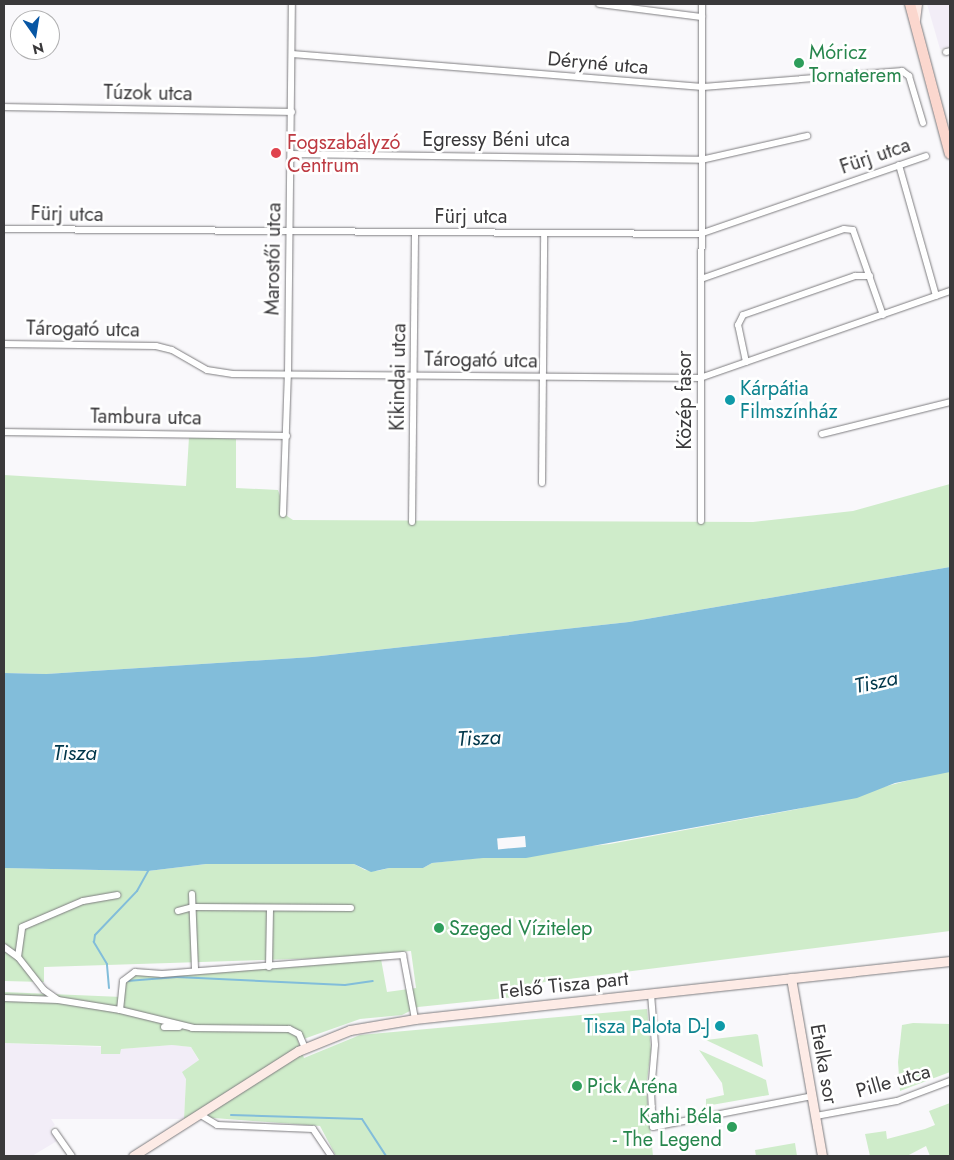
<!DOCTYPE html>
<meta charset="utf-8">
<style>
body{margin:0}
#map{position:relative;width:954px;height:1160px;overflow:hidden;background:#f9f8fb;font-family:Jost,sans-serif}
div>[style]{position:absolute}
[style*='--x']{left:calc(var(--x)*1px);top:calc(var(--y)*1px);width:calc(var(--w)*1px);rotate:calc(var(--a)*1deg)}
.built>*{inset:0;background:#f2edf7}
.green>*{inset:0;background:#cfecca}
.water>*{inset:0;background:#82bdda}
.pier>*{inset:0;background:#f9f8fb;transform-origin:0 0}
.stream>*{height:2px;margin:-1px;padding:0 1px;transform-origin:1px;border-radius:1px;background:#82bdda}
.roads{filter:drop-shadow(0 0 1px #7d7c7f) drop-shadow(0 0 1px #7d7c7f)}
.street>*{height:6px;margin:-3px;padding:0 3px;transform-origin:3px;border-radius:3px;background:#fff}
.secondary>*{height:9px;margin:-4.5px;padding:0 4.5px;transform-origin:4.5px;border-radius:4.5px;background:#fdebe6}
.primary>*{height:10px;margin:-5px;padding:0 5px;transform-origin:5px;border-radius:5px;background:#fbd7ce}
.dots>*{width:14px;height:14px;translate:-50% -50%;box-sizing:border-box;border:2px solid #fff;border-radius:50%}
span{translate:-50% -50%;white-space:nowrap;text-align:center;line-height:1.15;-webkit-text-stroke:5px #fff;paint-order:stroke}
.leisure-label{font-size:20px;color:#27864d}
.left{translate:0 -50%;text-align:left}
.right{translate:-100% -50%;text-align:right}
.street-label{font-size:20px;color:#3a393b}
.health-label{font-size:20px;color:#be3a42}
.culture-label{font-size:20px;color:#0d838f}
.water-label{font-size:21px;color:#00374b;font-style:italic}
.frame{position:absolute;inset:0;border:5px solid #3a393b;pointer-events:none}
.north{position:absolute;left:10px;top:10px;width:50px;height:50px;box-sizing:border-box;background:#fff;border:1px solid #b0b0b1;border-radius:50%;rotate:167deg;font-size:14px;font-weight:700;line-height:20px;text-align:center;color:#3a393b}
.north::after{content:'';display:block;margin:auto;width:18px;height:22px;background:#0756a4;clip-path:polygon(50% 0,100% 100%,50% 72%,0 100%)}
</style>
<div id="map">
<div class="built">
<i style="clip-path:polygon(927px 4px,950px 4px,950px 46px,940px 49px)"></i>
<i style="clip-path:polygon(4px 1043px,101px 1047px,120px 1054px,120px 1049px,172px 1045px,191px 1047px,199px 1061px,186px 1078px,184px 1119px,51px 1119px,55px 1125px,50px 1129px,57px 1141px,32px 1156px,4px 1156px)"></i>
</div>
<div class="green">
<i style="clip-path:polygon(189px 437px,236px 439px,236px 488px,278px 490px,287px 516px,293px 520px,753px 522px,853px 511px,950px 484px,950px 567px,629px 622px,312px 657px,46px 674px,4px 673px,4px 475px,186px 486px)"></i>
<i style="clip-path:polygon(941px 772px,950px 772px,950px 931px,513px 986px,514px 997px,418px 1007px,402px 1015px,360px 1019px,298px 1041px,304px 1058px,360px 1035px,647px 1009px,651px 1050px,646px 1088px,653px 1156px,336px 1156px,320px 1126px,214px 1118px,184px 1119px,186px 1079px,182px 1072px,199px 1060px,191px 1047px,172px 1045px,121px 1049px,120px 1054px,101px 1054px,101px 1046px,4px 1043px,4px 992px,122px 997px,124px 982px,134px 975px,282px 968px,381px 959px,387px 992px,416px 988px,411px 951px,327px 958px,44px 967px,44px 982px,4px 981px,4px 868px,148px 871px,206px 864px,354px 864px,365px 870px,377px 871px,389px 868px,423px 868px,432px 863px,610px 844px,798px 809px)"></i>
<i style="clip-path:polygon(913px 1023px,950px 1024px,950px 1072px,900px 1091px,898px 1062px,902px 1025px)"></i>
<i style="clip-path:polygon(758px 1035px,763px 1067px,706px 1040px,756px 1034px)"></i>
<i style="clip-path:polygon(699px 1050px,766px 1080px,769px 1095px,706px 1106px,706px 1099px,724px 1095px,722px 1083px)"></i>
<i style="clip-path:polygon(950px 1103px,950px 1156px,930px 1156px,926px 1146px,907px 1156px,870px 1156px,865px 1134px,886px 1131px,887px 1139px,925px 1129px,935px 1125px,929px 1111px)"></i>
<i style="clip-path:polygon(795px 1143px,797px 1156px,756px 1156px,755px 1150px)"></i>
</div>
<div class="water">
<i style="clip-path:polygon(950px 567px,950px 772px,895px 783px,857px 798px,526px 858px,483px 858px,432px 863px,423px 868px,389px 868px,371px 872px,354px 864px,206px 864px,148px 871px,4px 868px,4px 673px,46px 674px,312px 657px,629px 622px)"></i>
</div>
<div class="pier">
<i style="left:525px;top:836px;width:11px;height:28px;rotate:85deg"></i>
</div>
<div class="stream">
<i style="--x:127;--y:981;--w:50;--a:-4.6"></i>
<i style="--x:177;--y:977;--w:168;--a:2.7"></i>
<i style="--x:345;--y:985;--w:28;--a:-8"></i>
<i style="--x:109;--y:988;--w:24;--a:-95"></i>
<i style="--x:107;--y:964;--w:26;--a:-121"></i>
<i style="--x:94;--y:942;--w:7;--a:-82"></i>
<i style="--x:95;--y:935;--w:61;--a:-46.3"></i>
<i style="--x:137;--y:891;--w:25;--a:-61"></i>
<i style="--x:231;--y:1115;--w:131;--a:1.7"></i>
<i style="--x:362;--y:1119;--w:44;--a:57"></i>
</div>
<div class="roads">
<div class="street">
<i style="--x:599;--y:4;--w:104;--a:7.2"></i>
<i style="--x:946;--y:52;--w:4;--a:-14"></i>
<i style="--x:292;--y:54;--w:412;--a:4.6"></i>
<i style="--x:703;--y:87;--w:200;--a:-4.6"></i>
<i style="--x:902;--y:71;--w:9;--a:36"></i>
<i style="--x:909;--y:76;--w:49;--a:73.4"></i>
<i style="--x:4;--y:107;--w:288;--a:1"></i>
<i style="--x:291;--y:154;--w:410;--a:0.8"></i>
<i style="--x:701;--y:160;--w:109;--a:-12.8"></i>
<i style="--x:899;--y:165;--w:136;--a:74.2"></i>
<i style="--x:4;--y:229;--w:696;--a:0.41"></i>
<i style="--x:700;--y:234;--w:239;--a:-19"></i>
<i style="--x:701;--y:279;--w:151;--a:-19.3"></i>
<i style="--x:844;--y:229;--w:9;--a:6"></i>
<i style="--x:853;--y:230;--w:90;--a:70.6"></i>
<i style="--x:4;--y:344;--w:152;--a:0.8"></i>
<i style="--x:156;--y:346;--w:16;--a:14"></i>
<i style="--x:172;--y:350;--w:40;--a:29.7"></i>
<i style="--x:207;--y:370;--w:26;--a:9"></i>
<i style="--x:233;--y:374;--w:467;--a:0.5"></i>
<i style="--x:700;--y:378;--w:265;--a:-19.2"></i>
<i style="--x:746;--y:362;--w:38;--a:-102"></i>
<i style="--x:738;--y:325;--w:11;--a:-63"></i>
<i style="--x:743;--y:315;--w:119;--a:-19.2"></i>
<i style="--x:855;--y:276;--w:15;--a:0"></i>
<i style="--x:4;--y:432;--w:283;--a:0.8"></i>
<i style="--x:822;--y:434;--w:132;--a:-14"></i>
<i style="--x:542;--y:483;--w:250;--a:-89.5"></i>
<i style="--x:283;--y:514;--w:140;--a:-88"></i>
<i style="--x:288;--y:374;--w:370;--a:-89.4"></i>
<i style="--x:701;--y:521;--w:517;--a:-89.89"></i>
<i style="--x:412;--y:522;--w:290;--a:-89.4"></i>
<i style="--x:192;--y:894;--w:76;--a:87.7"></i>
<i style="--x:178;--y:911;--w:16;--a:-15"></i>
<i style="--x:193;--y:907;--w:158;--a:0.4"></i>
<i style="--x:4;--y:947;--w:17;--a:36"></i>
<i style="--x:18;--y:957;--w:42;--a:51.8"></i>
<i style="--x:44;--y:990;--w:16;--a:35"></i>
<i style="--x:18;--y:957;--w:30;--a:-82"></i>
<i style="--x:22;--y:927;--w:66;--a:-23.1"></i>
<i style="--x:83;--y:901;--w:35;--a:-10"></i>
<i style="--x:269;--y:967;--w:59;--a:-89"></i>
<i style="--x:651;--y:994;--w:51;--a:85.5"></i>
<i style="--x:655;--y:1045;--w:47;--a:94.9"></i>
<i style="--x:651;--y:1092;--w:35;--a:87"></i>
<i style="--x:653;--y:1127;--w:162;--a:-11"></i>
<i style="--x:4;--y:998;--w:54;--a:2.1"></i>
<i style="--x:58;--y:1000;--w:63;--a:9.2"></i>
<i style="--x:120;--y:1010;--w:76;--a:13.7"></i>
<i style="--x:120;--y:1010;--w:29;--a:-84"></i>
<i style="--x:123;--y:981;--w:15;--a:-37"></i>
<i style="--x:135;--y:972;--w:27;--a:4"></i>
<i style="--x:162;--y:974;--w:242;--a:-4.5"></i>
<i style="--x:403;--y:955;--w:65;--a:79.4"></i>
<i style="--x:164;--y:1027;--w:15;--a:0"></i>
<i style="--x:192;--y:1028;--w:97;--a:0.6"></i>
<i style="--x:289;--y:1029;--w:11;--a:27"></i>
<i style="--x:299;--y:1034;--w:15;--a:67"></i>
<i style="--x:199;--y:1114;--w:21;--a:31"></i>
<i style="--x:217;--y:1125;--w:96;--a:2.4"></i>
<i style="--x:313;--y:1129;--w:32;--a:56"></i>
<i style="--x:816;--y:1116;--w:82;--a:-10.5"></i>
<i style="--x:897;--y:1101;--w:57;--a:-20.7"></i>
<i style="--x:55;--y:1132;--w:29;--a:55"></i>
</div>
<div class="secondary">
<i style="--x:915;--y:20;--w:16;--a:-83"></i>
<i style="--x:791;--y:978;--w:181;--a:80.1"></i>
<i style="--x:133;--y:1156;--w:196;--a:-32.5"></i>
<i style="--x:298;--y:1051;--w:56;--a:-22"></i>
<i style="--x:350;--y:1030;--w:66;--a:-9.6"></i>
<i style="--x:415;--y:1019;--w:538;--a:-6.19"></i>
</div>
<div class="primary">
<i style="--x:910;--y:4;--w:155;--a:75.1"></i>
</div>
</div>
<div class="dots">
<i style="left:799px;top:63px;background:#2e9e5b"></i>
<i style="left:276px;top:153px;background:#e0444e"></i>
<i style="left:730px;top:400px;background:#0f9aa8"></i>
<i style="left:439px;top:928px;background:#2e9e5b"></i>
<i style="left:720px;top:1026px;background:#0f9aa8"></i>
<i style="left:577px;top:1086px;background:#2e9e5b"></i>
<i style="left:732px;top:1127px;background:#2e9e5b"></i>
</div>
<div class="leisure-label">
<span class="left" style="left:809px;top:64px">Móricz<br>Tornaterem</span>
<span class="left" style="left:449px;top:928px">Szeged Vízitelep</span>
<span class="left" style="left:587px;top:1086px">Pick Aréna</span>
<span class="right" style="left:722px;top:1128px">Kathi Béla<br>- The Legend</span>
</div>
<div class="street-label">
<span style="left:598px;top:63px;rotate:5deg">Déryné utca</span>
<span style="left:148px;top:93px;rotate:1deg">Túzok utca</span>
<span style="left:496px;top:139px">Egressy Béni utca</span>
<span style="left:875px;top:156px;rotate:-19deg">Fürj utca</span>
<span style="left:67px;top:214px;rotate:1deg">Fürj utca</span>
<span style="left:471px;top:216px">Fürj utca</span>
<span style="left:273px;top:259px;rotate:-89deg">Marostői utca</span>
<span style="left:83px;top:329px;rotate:1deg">Tárogató utca</span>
<span style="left:481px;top:360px;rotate:1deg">Tárogató utca</span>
<span style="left:398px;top:377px;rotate:-89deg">Kikindai utca</span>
<span style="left:684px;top:400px;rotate:-90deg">Közép fasor</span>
<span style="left:146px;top:417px;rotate:1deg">Tambura utca</span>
<span style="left:564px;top:985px;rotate:-6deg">Felső Tisza part</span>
<span style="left:824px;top:1064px;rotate:80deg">Etelka sor</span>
<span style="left:893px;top:1081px;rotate:-16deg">Pille utca</span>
</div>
<div class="health-label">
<span class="left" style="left:287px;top:154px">Fogszabályzó<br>Centrum</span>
</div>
<div class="culture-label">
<span class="left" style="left:740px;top:400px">Kárpátia<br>Filmszínház</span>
<span class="right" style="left:710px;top:1026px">Tisza Palota D-J</span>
</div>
<div class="water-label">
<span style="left:876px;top:682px;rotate:-12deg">Tisza</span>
<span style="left:479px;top:738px;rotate:-3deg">Tisza</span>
<span style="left:75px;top:753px">Tisza</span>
</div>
<div class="frame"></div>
<div class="north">N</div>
</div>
